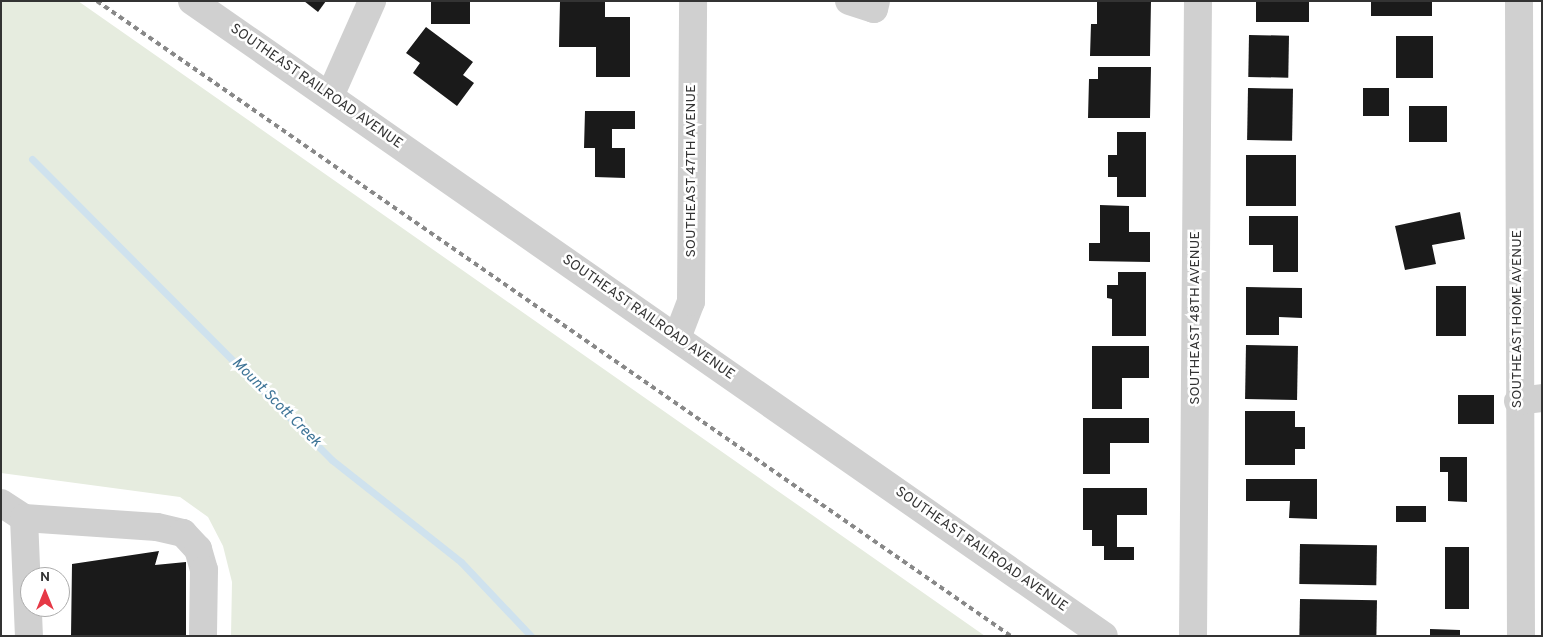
<!DOCTYPE html>
<style>
body{margin:0}
#map{position:relative;width:1543px;height:637px;overflow:hidden;background:#fff;font-family:Overpass,sans-serif}
div>[style]{position:absolute}
[style*='--x']{left:calc(var(--x)*1px);top:calc(var(--y)*1px);width:calc(var(--w)*1px);rotate:calc(var(--a)*1deg)}
.green>*{inset:0;background:#e6ecdf}
.stream>*{height:7px;margin:-3.5px;padding:0 3.5px;transform-origin:3.5px;border-radius:3.5px;background:#cfe2ee}
.building>*{inset:0;background:#1a1a1a;transform-origin:0 0}
.minor>*{height:28px;margin:-14px;padding:0 14px;transform-origin:14px;border-radius:14px;background:#d0d0d0}
.rail>*{height:4px;margin-top:-2px;transform-origin:0;background:repeating-linear-gradient(90deg,#888 0 5px,transparent 0 9px)}
span{translate:-50% -50%;white-space:nowrap;text-align:center;line-height:1.15;-webkit-text-stroke:5px #fff;paint-order:stroke}
.street-label{font-size:14px;color:#333}
.water-label{font-size:15px;color:#3f7597;font-style:italic}
.frame{position:absolute;inset:0;border:2px solid #333;pointer-events:none}
.north{position:absolute;left:20px;top:567px;width:50px;height:50px;box-sizing:border-box;background:#fff;border:1px solid #adadad;border-radius:50%;rotate:0deg;font-size:14px;font-weight:700;line-height:20px;text-align:center;color:#333}
.north::after{content:'';display:block;margin:auto;width:18px;height:22px;background:#e63946;clip-path:polygon(50% 0,100% 100%,50% 72%,0 100%)}
</style>
<div id="map">
<div class="green">
<i style="clip-path:polygon(1px 1px,78px 1px,985px 636px,231px 636px,232px 582px,223px 546px,208px 517px,180px 497px,1px 473px)"></i>
</div>
<div class="stream">
<i style="--x:32;--y:159;--w:425;--a:45.1"></i>
<i style="--x:332;--y:460;--w:164;--a:38.3"></i>
<i style="--x:461;--y:562;--w:102;--a:46.6"></i>
</div>
<div class="building">
<i style="clip-path:polygon(304px 1px,326px 1px,318px 12px)"></i>
<i style="left:431px;top:1px;width:39px;height:23px"></i>
<i style="clip-path:polygon(560px 1px,605px 1px,605px 17px,630px 17px,630px 77px,596px 77px,596px 47px,559px 47px)"></i>
<i style="clip-path:polygon(1097px 1px,1151px 1px,1150px 56px,1090px 56px,1091px 24px,1097px 24px)"></i>
<i style="left:1256px;top:1px;width:53px;height:21px"></i>
<i style="left:1371px;top:1px;width:61px;height:15px"></i>
<i style="clip-path:polygon(426px 27px,473px 62px,463px 75px,474px 83px,457px 106px,413px 73px,420px 63px,406px 53px)"></i>
<i style="left:1249px;top:35px;width:40px;height:42px;rotate:1deg"></i>
<i style="left:1396px;top:36px;width:37px;height:42px"></i>
<i style="clip-path:polygon(1098px 67px,1151px 67px,1150px 118px,1088px 118px,1089px 79px,1098px 79px)"></i>
<i style="left:1248px;top:88px;width:45px;height:52px;rotate:1deg"></i>
<i style="left:1363px;top:88px;width:26px;height:28px"></i>
<i style="left:1409px;top:106px;width:38px;height:36px"></i>
<i style="clip-path:polygon(585px 111px,635px 111px,635px 129px,612px 129px,612px 148px,625px 148px,625px 178px,595px 177px,595px 148px,584px 148px)"></i>
<i style="clip-path:polygon(1117px 132px,1146px 132px,1146px 197px,1117px 197px,1117px 177px,1108px 177px,1108px 155px,1117px 155px)"></i>
<i style="left:1246px;top:155px;width:50px;height:51px"></i>
<i style="clip-path:polygon(1100px 205px,1129px 206px,1129px 232px,1150px 232px,1150px 262px,1089px 261px,1089px 243px,1100px 243px)"></i>
<i style="clip-path:polygon(1460px 212px,1465px 239px,1432px 245px,1436px 264px,1405px 270px,1395px 226px)"></i>
<i style="clip-path:polygon(1249px 216px,1298px 216px,1298px 272px,1273px 272px,1273px 245px,1249px 245px)"></i>
<i style="clip-path:polygon(1118px 272px,1146px 272px,1146px 336px,1112px 336px,1112px 299px,1107px 298px,1107px 285px,1118px 285px)"></i>
<i style="left:1436px;top:286px;width:30px;height:50px"></i>
<i style="clip-path:polygon(1246px 287px,1302px 288px,1302px 318px,1279px 317px,1279px 335px,1246px 335px)"></i>
<i style="left:1246px;top:345px;width:52px;height:54px;rotate:1deg"></i>
<i style="clip-path:polygon(1092px 346px,1149px 346px,1149px 378px,1122px 378px,1122px 409px,1092px 409px)"></i>
<i style="left:1458px;top:395px;width:36px;height:29px"></i>
<i style="clip-path:polygon(1245px 411px,1295px 411px,1295px 427px,1305px 427px,1305px 449px,1295px 449px,1295px 465px,1245px 465px)"></i>
<i style="clip-path:polygon(1083px 418px,1149px 418px,1149px 443px,1110px 443px,1110px 474px,1083px 474px)"></i>
<i style="clip-path:polygon(1440px 457px,1467px 457px,1467px 502px,1448px 501px,1448px 472px,1440px 472px)"></i>
<i style="clip-path:polygon(1246px 479px,1317px 479px,1317px 519px,1289px 518px,1290px 501px,1246px 501px)"></i>
<i style="clip-path:polygon(1083px 488px,1147px 488px,1147px 515px,1117px 515px,1117px 547px,1134px 547px,1134px 560px,1104px 560px,1104px 546px,1092px 546px,1092px 530px,1083px 530px)"></i>
<i style="left:1396px;top:506px;width:30px;height:16px"></i>
<i style="left:1300px;top:544px;width:77px;height:40px;rotate:1deg"></i>
<i style="left:1445px;top:547px;width:24px;height:62px"></i>
<i style="clip-path:polygon(159px 551px,155px 565px,186px 562px,186px 636px,71px 636px,72px 564px)"></i>
<i style="left:1300px;top:599px;width:77px;height:37px;rotate:1deg"></i>
<i style="clip-path:polygon(1430px 629px,1460px 630px,1460px 636px,1430px 636px)"></i>
</div>
<div class="minor">
<i style="--x:192;--y:1;--w:1111;--a:34.85"></i>
<i style="--x:849;--y:1;--w:26;--a:18"></i>
<i style="--x:874;--y:9;--w:8;--a:-76"></i>
<i style="--x:1519;--y:1;--w:635;--a:89.82"></i>
<i style="--x:330;--y:96;--w:104;--a:-66.1"></i>
<i style="--x:677;--y:338;--w:39;--a:-69"></i>
<i style="--x:691;--y:302;--w:301;--a:-89.6"></i>
<i style="--x:1518;--y:401;--w:24;--a:-7"></i>
<i style="--x:1;--y:503;--w:27;--a:33"></i>
<i style="--x:24;--y:518;--w:133;--a:3.9"></i>
<i style="--x:157;--y:527;--w:27;--a:13"></i>
<i style="--x:183;--y:533;--w:22;--a:47"></i>
<i style="--x:198;--y:549;--w:22;--a:74"></i>
<i style="--x:204;--y:570;--w:66;--a:90.9"></i>
<i style="--x:24;--y:518;--w:118;--a:87.6"></i>
<i style="--x:1193;--y:636;--w:635;--a:-89.55"></i>
</div>
<div class="rail">
<i style="--x:97;--y:1;--w:1113;--a:34.79"></i>
</div>
<div class="street-label">
<span style="left:316px;top:87px;rotate:35deg">SOUTHEAST RAILROAD AVENUE</span>
<span style="left:692px;top:171px;rotate:-90deg">SOUTHEAST 47TH AVENUE</span>
<span style="left:648px;top:318px;rotate:35deg">SOUTHEAST RAILROAD AVENUE</span>
<span style="left:1196px;top:318px;rotate:-90deg">SOUTHEAST 48TH AVENUE</span>
<span style="left:1518px;top:319px;rotate:-90deg">SOUTHEAST HOME AVENUE</span>
<span style="left:981px;top:550px;rotate:35deg">SOUTHEAST RAILROAD AVENUE</span>
</div>
<div class="water-label">
<span style="left:276px;top:403px;rotate:45deg">Mount Scott Creek</span>
</div>
<div class="frame"></div>
<div class="north">N</div>
</div>
